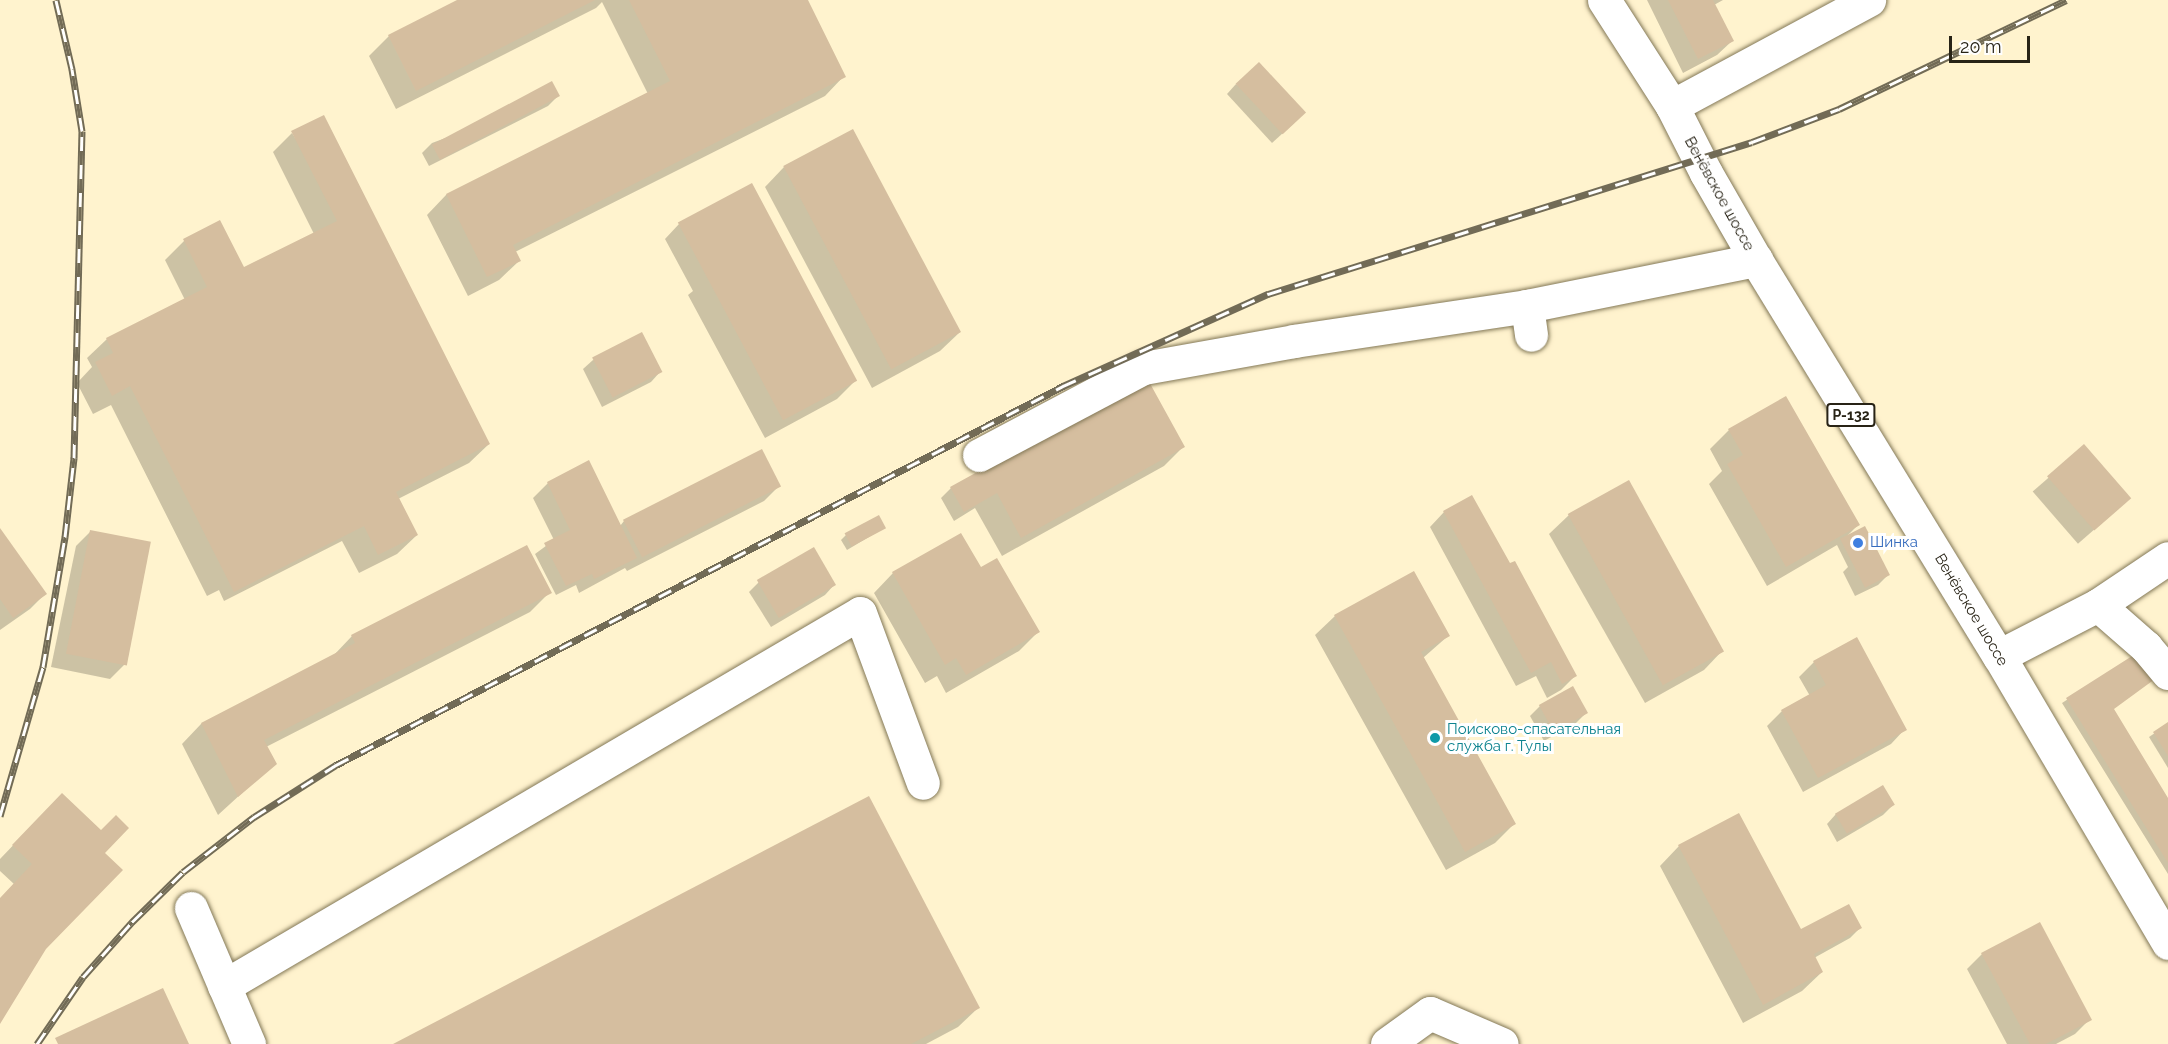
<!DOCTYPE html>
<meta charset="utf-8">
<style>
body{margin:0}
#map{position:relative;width:2168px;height:1044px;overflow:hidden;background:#fff3ce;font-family:Raleway,sans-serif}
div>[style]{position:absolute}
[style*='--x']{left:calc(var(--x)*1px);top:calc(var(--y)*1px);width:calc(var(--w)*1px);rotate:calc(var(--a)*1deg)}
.shadow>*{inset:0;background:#0003;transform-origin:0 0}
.building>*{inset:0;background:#d5be9f;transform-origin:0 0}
.roads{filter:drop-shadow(0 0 2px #837857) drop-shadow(0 0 2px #837857)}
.minor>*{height:33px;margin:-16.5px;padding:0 16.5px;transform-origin:16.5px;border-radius:16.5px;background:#fff}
.major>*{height:33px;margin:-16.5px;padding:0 16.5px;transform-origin:16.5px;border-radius:16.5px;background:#fff}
.rail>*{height:7px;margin-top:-3.5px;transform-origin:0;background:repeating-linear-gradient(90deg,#fff 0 14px,#726b56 0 28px);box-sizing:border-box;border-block:2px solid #726b56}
.dots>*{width:16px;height:16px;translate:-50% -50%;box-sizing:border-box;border:3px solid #fff;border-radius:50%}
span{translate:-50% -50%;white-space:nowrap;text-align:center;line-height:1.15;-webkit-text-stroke:6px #fff;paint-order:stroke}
.shield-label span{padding:2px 4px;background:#fff;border:2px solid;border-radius:4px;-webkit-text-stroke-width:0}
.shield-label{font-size:14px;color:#282316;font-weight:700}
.street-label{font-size:15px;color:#282316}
.shop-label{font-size:15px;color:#366cbe}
.left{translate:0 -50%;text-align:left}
.culture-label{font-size:15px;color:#0d838f}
.scale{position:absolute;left:1949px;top:36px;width:81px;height:27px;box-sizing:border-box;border:3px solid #282316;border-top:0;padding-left:8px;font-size:18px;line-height:21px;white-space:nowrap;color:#282316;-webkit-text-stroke:4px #fff;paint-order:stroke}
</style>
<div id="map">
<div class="shadow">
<i style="clip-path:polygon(460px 0,806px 0,844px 76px,825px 96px,515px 252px,519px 261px,499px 280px,468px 296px,427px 215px,446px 195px,648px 94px,602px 2px,596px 8px,396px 109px,369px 56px,389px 36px)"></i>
<i style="clip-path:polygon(1647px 0,1723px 0,1714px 5px,1732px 41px,1717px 55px,1683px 73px)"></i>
<i style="clip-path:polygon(1236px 84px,1294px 123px,1272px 143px,1227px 94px)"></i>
<i style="clip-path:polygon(558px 96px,548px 106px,429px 166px,422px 153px,432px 143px)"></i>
<i style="clip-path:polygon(292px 133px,489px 444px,469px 463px,398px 499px,417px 535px,397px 554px,359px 573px,342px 541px,224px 601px,219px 590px,207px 596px,111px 405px,93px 414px,77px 383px,92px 367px,87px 358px,107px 339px,185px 300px,165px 260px,184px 241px,220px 222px,243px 269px,314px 234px,273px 152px)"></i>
<i style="clip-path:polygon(784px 167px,960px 332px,940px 351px,872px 388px,765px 187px)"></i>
<i style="clip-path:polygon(679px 224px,856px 380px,837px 399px,765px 438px,688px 295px,693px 291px,665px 239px)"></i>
<i style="clip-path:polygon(593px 360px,660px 372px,651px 382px,602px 407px,583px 369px)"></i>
<i style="clip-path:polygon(1729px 430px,1858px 525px,1847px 536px,1888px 575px,1878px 585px,1855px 596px,1843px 572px,1848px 567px,1837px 545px,1767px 586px,1709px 484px,1722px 471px,1710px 449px)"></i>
<i style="clip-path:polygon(1183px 447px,1164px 466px,1002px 556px,975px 508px,954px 521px,941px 498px,951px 488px)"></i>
<i style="left:2084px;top:447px;width:69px;height:68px;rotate:49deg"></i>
<i style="clip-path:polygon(548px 483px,620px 526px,624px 521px,779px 486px,764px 501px,627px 571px,625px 568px,579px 593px,576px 585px,556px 595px,535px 554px,554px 540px,533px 498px)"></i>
<i style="clip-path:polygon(1444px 512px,1509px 565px,1575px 676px,1561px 690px,1547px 698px,1536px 676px,1516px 686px,1430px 527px)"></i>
<i style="clip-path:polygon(1569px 515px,1723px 650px,1704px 670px,1645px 703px,1549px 534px)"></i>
<i style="clip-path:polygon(884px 528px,847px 550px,841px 540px,846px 535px)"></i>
<i style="clip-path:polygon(0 531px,45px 594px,30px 609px,0 630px)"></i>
<i style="clip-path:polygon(90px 532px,125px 664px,110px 679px,51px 667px,76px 546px)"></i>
<i style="clip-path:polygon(980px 569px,1038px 632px,1019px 651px,946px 693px,937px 676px,925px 683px,874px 593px,893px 573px)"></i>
<i style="clip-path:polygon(1413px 573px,1448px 636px,1423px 658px,1514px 824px,1495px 843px,1446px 870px,1315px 635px,1335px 616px)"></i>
<i style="clip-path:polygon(759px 582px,834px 585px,825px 595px,771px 627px,749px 592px)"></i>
<i style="clip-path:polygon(550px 592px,530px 612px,266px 747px,275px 763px,218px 815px,182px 744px,201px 724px,333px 656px,352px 636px)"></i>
<i style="clip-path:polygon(2139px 653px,2112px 709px,2168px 801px,2168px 874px,2062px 703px)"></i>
<i style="clip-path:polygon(1814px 662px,1905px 729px,1891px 744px,1803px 792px,1767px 726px,1782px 711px,1810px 696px,1799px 677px)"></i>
<i style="clip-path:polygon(1540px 706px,1586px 713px,1576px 723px,1544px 741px,1530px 716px)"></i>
<i style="clip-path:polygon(2168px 724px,2168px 768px,2149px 737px)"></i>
<i style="clip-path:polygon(1893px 805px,1883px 815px,1837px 842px,1827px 824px,1836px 814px)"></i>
<i style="clip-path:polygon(43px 814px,103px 853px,0 1021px,0 899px,14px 884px,0 871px,0 859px)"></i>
<i style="clip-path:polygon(1679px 846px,1800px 932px,1860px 928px,1850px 938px,1814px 958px,1822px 972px,1802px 991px,1743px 1023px,1660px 866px)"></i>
<i style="clip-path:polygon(1982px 954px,2090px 1019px,2075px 1034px,2056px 1044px,2007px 1044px,1967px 969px)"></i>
<i style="clip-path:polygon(978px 1008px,958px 1027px,926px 1044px,396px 1044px)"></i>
</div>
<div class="building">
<i style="clip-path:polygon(457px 0,595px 0,416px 91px,388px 35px)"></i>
<i style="clip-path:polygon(629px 0,808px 0,846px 77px,513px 245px,521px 261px,487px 277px,446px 194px,670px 81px)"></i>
<i style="clip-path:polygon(1668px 0,1713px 0,1734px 41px,1698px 59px)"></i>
<i style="left:1259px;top:62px;width:69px;height:32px;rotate:47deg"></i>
<i style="left:552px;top:81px;width:17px;height:136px;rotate:62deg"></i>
<i style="clip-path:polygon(324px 115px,490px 444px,396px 492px,418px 535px,378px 555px,364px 526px,234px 592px,130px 386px,112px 396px,95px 362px,113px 353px,106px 338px,207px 287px,183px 239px,220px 220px,244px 267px,337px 221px,291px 131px)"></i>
<i style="left:853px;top:129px;width:230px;height:79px;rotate:62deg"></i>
<i style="left:752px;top:183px;width:224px;height:84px;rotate:62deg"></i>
<i style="left:642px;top:332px;width:45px;height:56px;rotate:63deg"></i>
<i style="clip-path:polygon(1147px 378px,1185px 447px,1021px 538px,997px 493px,964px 512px,950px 487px)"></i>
<i style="clip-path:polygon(1786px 396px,1860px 525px,1786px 567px,1727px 464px,1743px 455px,1728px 429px)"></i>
<i style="left:2084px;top:444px;width:72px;height:49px;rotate:49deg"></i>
<i style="left:762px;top:449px;width:42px;height:156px;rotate:63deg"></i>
<i style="clip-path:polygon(589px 460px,637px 558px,594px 579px,592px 574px,566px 586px,544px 543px,570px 530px,547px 482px)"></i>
<i style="left:1629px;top:480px;width:196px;height:70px;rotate:61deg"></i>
<i style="clip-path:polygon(1472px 495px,1510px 563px,1515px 561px,1577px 676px,1562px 684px,1551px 662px,1531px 673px,1443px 511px)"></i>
<i style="left:879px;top:515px;width:15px;height:39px;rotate:62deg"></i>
<i style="left:1865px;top:526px;width:55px;height:28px;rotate:63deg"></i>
<i style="clip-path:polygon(0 528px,47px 594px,13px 618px,0 599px)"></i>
<i style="left:90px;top:530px;width:62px;height:126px;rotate:11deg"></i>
<i style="clip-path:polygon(961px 533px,981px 567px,997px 558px,1040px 632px,966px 675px,956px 658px,945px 665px,892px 572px)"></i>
<i style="clip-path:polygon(527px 545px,552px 593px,264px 740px,277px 764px,238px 797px,201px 723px,355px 643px,351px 635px)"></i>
<i style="left:814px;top:547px;width:44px;height:66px;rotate:60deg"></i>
<i style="clip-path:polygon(1414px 571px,1450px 636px,1421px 652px,1516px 824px,1465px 852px,1334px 615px)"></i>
<i style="clip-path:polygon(1857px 637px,1907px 730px,1818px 778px,1781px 710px,1826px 685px,1813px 661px)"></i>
<i style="clip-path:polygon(2140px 651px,2155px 679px,2114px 709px,2168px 798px,2168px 863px,2066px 698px)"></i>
<i style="left:1573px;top:686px;width:31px;height:39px;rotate:61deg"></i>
<i style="clip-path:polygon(2168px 722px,2168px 756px,2153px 732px)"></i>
<i style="left:1883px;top:785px;width:23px;height:56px;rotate:59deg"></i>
<i style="clip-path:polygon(62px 793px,101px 830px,116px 815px,129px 828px,105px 853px,123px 870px,46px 949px,0 1024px,0 898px,32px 864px,12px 845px)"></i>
<i style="clip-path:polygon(869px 796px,980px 1008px,911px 1044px,393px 1044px)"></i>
<i style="clip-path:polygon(1739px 813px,1801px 929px,1849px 904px,1862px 928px,1814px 954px,1823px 972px,1763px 1005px,1678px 845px)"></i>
<i style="clip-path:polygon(2040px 922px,2092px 1020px,2046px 1044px,2030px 1044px,1981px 953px)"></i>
<i style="clip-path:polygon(163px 988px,189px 1044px,58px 1044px,55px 1038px)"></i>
</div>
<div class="roads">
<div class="minor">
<i style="--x:1672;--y:106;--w:224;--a:-28.3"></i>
<i style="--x:1527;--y:306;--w:29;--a:82"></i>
<i style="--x:979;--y:455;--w:186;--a:-27.9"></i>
<i style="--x:1143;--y:368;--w:153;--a:-10.1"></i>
<i style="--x:1294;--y:341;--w:236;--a:-8.5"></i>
<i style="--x:1527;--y:306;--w:234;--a:-11.4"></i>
<i style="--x:2098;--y:605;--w:64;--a:41.2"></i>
<i style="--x:2146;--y:647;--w:34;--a:50"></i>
<i style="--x:1999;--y:656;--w:111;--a:-27.3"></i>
<i style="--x:2098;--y:605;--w:84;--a:-33.9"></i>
<i style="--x:191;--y:908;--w:148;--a:66.9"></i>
<i style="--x:224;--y:986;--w:737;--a:-30.39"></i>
<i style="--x:860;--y:613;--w:181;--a:69.7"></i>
<i style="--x:1387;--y:1044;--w:53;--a:-35.8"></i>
<i style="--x:1430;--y:1013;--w:78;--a:23.3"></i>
</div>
<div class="major">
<i style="--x:1604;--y:0;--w:126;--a:57.3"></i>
<i style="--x:1672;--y:106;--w:75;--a:63.1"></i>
<i style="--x:1706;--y:173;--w:100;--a:60.1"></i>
<i style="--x:1756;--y:260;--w:465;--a:58.5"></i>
<i style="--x:1999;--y:656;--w:333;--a:59.5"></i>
</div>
</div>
<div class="rail">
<i style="--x:0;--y:816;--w:155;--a:-73.9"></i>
<i style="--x:43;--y:667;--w:132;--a:-80.4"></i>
<i style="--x:65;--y:537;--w:80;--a:-83.5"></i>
<i style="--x:74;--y:458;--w:327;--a:-88.6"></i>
<i style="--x:82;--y:131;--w:63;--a:-99.2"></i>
<i style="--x:72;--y:69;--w:71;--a:-103.1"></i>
<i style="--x:37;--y:1044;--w:81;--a:-55.5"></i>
<i style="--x:83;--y:977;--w:74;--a:-48.3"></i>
<i style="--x:132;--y:922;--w:71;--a:-44.4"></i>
<i style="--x:183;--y:872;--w:90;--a:-37.8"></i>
<i style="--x:254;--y:817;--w:97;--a:-32.4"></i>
<i style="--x:336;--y:765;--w:820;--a:-27.53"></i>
<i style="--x:1063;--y:386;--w:225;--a:-24.2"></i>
<i style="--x:1268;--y:294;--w:507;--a:-17.43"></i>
<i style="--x:1752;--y:142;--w:93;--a:-20.8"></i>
<i style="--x:1839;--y:109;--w:252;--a:-25.6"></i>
</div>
<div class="dots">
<i style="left:1858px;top:543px;background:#3f7fe0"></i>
<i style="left:1435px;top:738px;background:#0f9aa8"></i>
</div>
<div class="shield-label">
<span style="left:1851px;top:415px">Р-132</span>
</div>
<div class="street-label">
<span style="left:1719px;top:194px;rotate:61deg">Венёвское шоссе</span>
<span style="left:1971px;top:610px;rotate:59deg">Венёвское шоссе</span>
</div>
<div class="shop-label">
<span class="left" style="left:1870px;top:543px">Шинка</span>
</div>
<div class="culture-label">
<span class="left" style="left:1447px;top:738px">Поисково-спасательная<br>служба г. Тулы</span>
</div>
<div class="scale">20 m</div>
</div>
